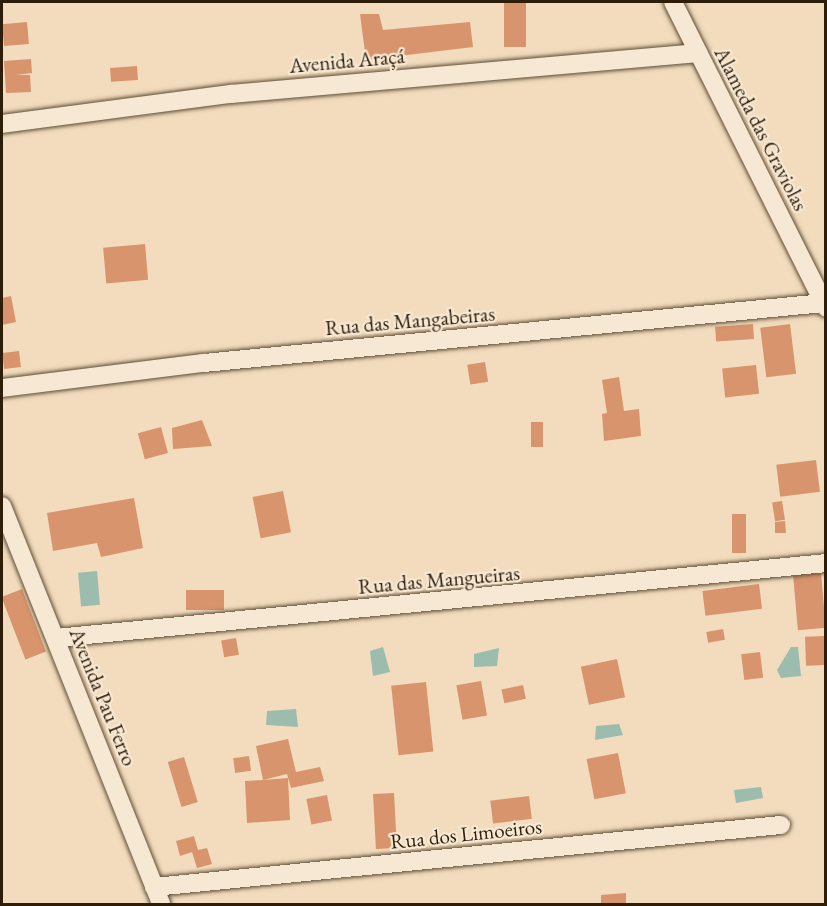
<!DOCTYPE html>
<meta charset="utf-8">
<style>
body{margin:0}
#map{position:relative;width:827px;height:906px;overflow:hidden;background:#f2dcbd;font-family:"EB Garamond",serif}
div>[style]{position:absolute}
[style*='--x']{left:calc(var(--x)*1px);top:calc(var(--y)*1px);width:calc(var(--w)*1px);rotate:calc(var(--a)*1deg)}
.water>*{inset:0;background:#9cbcad;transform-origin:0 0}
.building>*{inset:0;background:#d8946c;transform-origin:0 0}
.roads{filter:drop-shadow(0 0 2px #5e4d36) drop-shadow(0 0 2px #5e4d36)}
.street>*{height:18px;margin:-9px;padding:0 9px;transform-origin:9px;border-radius:9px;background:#f7e8d4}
span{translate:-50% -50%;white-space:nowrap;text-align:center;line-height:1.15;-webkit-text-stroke:4.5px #f7e8d4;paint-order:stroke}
.street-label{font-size:21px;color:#2d1d09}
.frame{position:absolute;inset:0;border:3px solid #2d1d09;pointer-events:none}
</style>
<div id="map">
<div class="water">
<i style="left:97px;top:571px;width:34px;height:19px;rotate:85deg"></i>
<i style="clip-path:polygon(383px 647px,390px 672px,373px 676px,370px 651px)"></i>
<i style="clip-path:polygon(791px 647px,798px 647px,801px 676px,781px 678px,777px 670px)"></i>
<i style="clip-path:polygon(499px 648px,497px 666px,474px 667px,474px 654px)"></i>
<i style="clip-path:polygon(296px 709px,298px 727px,266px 725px,267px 711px)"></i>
<i style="clip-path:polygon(619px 724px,623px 735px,595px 740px,596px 726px)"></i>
<i style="clip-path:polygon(761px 787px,763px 798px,736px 803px,734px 790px)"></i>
</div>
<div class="building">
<i style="left:504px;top:2px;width:22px;height:45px"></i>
<i style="clip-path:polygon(360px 14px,379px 14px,383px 30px,470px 22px,473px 47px,366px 60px)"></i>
<i style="left:27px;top:22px;width:22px;height:25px;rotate:85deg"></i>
<i style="clip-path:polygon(31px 59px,32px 73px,16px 75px,30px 75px,31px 92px,6px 93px,4px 61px)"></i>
<i style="left:137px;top:66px;width:14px;height:27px;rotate:86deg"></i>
<i style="left:145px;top:244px;width:36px;height:42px;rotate:85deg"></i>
<i style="clip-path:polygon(11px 296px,16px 322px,2px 325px,2px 298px)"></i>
<i style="left:753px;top:324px;width:15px;height:38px;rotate:86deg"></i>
<i style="left:790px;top:324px;width:50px;height:30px;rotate:83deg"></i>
<i style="left:19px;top:351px;width:16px;height:17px;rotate:83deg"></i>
<i style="left:485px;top:362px;width:20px;height:18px;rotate:81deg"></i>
<i style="left:756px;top:365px;width:29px;height:34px;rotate:84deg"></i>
<i style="clip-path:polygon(619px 377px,624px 411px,639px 409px,641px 436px,604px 441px,602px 414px,607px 413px,602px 380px)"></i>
<i style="clip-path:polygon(202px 420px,212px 446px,173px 449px,172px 428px)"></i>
<i style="left:531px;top:422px;width:12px;height:25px"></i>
<i style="left:161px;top:427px;width:27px;height:24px;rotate:75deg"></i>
<i style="left:816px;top:460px;width:32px;height:40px;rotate:83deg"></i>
<i style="left:283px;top:491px;width:42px;height:31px;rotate:79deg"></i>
<i style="clip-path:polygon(134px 498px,143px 548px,101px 557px,97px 543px,53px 551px,47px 513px)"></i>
<i style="left:782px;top:501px;width:19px;height:10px;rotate:81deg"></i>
<i style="left:732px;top:514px;width:14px;height:39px"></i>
<i style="clip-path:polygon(785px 521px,786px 533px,775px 533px,775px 522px)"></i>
<i style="left:821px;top:573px;width:55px;height:28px;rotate:85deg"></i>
<i style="left:759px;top:584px;width:25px;height:57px;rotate:83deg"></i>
<i style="left:22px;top:589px;width:67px;height:22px;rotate:69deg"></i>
<i style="left:224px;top:590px;width:20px;height:38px;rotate:90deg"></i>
<i style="left:723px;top:629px;width:11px;height:17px;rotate:80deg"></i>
<i style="left:825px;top:636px;width:29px;height:20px;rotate:88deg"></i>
<i style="left:236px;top:638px;width:17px;height:15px;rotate:80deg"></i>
<i style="left:760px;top:652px;width:26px;height:19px;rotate:83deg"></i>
<i style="left:617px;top:659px;width:39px;height:37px;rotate:78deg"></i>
<i style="left:481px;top:681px;width:35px;height:25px;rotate:80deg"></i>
<i style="left:426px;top:682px;width:70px;height:35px;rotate:84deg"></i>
<i style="left:523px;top:685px;width:14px;height:22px;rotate:78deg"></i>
<i style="clip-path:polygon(288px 739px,296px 772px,320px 767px,324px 781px,291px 788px,287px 774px,263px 780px,288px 778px,290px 820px,247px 823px,245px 781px,263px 780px,256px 746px)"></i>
<i style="left:618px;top:753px;width:41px;height:32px;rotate:79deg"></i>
<i style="left:249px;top:756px;width:15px;height:16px;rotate:82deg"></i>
<i style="left:184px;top:757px;width:47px;height:17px;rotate:73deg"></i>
<i style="left:394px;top:793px;width:55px;height:21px;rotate:87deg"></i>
<i style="left:327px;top:795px;width:26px;height:21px;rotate:79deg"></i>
<i style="left:529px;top:796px;width:23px;height:39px;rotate:83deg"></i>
<i style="clip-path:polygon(194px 836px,198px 850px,207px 848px,212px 864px,197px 868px,192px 852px,180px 856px,176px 841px)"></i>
<i style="clip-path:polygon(626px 893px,626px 904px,601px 904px,601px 895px)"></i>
</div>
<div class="roads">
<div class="street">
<i style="--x:673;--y:2;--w:342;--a:63.4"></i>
<i style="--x:2;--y:124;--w:231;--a:-7.5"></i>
<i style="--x:231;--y:94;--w:469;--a:-5"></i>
<i style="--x:2;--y:388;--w:204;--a:-7.1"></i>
<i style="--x:204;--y:363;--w:623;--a:-5.53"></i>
<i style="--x:2;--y:506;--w:429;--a:68.2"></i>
<i style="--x:56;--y:638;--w:774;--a:-5.56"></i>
<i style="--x:154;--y:887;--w:630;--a:-5.65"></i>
</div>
</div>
<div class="street-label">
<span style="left:347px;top:61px;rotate:-5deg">Avenida Araçá</span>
<span style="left:761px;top:129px;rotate:63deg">Alameda das Graviolas</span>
<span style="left:410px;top:321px;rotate:-5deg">Rua das Mangabeiras</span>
<span style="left:439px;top:580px;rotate:-5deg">Rua das Mangueiras</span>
<span style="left:103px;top:697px;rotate:68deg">Avenida Pau Ferro</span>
<span style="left:466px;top:834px;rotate:-6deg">Rua dos Limoeiros</span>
</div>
<div class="frame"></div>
</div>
